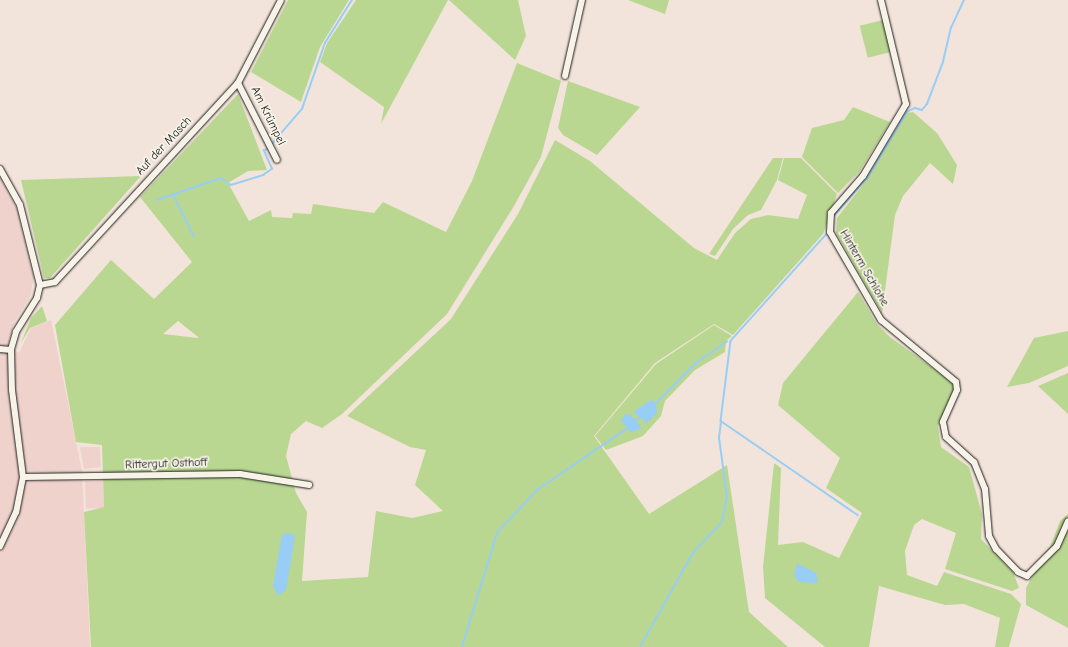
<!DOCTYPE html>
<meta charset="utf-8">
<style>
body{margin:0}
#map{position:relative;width:1068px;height:647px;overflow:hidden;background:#f3e4db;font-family:"Comic Neue",sans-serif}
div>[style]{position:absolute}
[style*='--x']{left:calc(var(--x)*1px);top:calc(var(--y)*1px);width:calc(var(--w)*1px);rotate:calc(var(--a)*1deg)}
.built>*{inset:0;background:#eed2cb;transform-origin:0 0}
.green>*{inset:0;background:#b9d790;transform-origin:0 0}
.water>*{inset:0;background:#98cef6}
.stream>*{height:1.5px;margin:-0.75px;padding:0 0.75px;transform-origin:0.75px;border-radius:0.75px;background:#98cef6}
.roads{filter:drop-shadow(0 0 1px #1c1c1c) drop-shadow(0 0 1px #1c1c1c)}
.street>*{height:6px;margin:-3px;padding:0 3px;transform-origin:3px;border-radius:3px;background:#f7f3e8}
span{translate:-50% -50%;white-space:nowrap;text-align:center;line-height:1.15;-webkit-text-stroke:3.5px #f7f3e8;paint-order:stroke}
.street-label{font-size:12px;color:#1c1c1c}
</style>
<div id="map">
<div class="built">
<i style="clip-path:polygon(0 176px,18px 211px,34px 277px,30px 297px,14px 323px,8px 344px,19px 353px,31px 328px,51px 320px,82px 471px,90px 647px,0 647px)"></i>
<i style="clip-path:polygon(80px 447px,100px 447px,101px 467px,84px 469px)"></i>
<i style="left:103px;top:480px;width:28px;height:18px;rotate:88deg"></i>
</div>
<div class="green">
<i style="clip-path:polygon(288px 0,349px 0,320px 47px,301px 102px,251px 72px)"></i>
<i style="clip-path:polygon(356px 0,448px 0,381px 124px,384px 107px,320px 62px,327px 43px)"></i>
<i style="clip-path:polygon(449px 0,518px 0,526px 36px,515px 60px)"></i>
<i style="clip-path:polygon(628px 0,669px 0,665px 14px)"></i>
<i style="left:883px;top:20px;width:33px;height:24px;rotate:76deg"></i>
<i style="clip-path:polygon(evenodd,517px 63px,561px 81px,541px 157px,514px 206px,447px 314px,342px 414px,322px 428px,306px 421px,291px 434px,286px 456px,296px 493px,307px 512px,302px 581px,368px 577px,376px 511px,412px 518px,443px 511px,415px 485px,426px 450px,410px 447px,347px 416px,451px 319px,518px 214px,555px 140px,590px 161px,694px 248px,717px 260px,735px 233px,751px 219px,768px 215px,798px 219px,807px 195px,778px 180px,784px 158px,801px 158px,837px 194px,823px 234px,733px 335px,714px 324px,655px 363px,594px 436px,649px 514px,727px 465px,749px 612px,788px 647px,91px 647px,84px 512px,104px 507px,102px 445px,76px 442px,55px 325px,111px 260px,154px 299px,192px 262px,140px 197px,238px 94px,267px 170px,248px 171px,228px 183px,249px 221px,271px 210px,272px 217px,292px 218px,293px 213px,311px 214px,313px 204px,374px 213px,383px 202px,446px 232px,472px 181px,517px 63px,178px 321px,198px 337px,198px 338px,163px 334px,178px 321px)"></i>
<i style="clip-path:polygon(568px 81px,640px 107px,597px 155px,563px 135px,558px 128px)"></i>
<i style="clip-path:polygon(853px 107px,890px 122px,859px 172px,838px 193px,802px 157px,812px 128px,844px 120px)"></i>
<i style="clip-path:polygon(913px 112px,937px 133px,957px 165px,953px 184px,930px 163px,903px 196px,895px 215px,882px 313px,836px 233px,837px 218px,869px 177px,906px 113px)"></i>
<i style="clip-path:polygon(773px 158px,783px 158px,777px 180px,761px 210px,748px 215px,733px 229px,715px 256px,709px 254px)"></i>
<i style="clip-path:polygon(141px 176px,50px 278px,44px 278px,21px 180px)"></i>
<i style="clip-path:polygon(858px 292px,877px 324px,890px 337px,956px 385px,938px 426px,941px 447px,969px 467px,982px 514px,981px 539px,1013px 572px,1019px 588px,1012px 591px,945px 569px,956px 533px,922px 519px,914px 525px,905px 551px,907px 575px,937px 586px,944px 572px,1011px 594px,1021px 604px,1009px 647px,995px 647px,1000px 618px,964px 604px,945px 605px,879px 586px,869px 647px,825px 647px,765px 598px,763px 567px,774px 463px,781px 468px,778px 545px,803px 542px,839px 558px,862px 513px,826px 488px,840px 458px,778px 405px,783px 383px)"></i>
<i style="clip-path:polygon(42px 306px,47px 321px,30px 328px,21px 343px,31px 318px)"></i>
<i style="clip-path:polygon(714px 325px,732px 336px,726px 341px,725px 352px,695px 370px,665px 401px,661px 416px,643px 436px,606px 450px,595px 436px,656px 364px)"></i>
<i style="clip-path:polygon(1068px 331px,1068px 366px,1029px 383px,1007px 387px,1034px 338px)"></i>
<i style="clip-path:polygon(1068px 373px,1068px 414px,1038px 386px)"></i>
<i style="clip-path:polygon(1068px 514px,1068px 628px,1026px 605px,1026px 588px,1033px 575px,1030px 571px,1050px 547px,1060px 521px)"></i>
</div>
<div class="water">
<i style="clip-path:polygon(651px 400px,656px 403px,657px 413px,647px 423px,633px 412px)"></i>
<i style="clip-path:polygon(625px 414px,631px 415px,642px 428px,631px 432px,621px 421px)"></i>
<i style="clip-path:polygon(289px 533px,295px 536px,286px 590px,278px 596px,273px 586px,282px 534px)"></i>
<i style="clip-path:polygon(797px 563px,816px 573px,818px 583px,799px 582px,794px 576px)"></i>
</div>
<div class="stream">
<i style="--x:271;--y:145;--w:48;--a:-49.3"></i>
<i style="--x:302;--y:109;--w:70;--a:-70.8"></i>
<i style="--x:325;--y:43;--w:51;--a:-57.9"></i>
<i style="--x:173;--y:194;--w:47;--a:63.4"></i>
<i style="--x:157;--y:200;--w:68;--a:-19"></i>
<i style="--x:221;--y:178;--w:12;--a:35"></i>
<i style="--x:231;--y:185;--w:34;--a:-17"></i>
<i style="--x:263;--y:175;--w:11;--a:-34"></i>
<i style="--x:272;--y:169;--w:20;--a:-114"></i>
<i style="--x:264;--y:151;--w:5;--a:-37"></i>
<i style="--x:833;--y:217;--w:53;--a:-48.8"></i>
<i style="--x:868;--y:177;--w:76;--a:-59"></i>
<i style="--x:907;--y:112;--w:9;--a:-27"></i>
<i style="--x:915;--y:108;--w:7;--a:16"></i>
<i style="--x:922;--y:110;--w:8;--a:-50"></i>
<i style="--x:927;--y:104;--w:45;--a:-69.1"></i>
<i style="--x:943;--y:62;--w:35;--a:-77"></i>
<i style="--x:951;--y:28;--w:31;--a:-65"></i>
<i style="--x:828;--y:233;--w:145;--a:131.9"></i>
<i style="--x:731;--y:341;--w:81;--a:97.1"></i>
<i style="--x:721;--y:421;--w:166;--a:34.5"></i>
<i style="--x:656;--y:403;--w:55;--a:-45"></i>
<i style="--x:695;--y:364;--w:39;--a:-35"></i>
<i style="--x:636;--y:420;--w:4;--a:-27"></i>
<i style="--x:462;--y:647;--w:119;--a:-72.9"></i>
<i style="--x:497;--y:533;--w:59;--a:-47.1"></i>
<i style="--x:537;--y:490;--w:110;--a:-34.3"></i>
<i style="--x:640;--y:647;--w:108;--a:-60.6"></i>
<i style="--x:693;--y:553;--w:42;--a:-46.9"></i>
<i style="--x:722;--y:522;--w:25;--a:-79"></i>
<i style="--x:727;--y:497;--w:60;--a:-97.7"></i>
<i style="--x:719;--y:438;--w:17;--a:-83"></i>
</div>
<div class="roads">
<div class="street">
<i style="--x:881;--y:0;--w:107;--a:76.5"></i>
<i style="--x:906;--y:104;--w:84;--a:120.8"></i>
<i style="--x:863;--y:176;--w:49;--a:130.9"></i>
<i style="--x:831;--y:213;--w:19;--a:93"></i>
<i style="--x:830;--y:232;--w:102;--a:59.9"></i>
<i style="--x:881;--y:320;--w:97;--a:39.6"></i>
<i style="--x:956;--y:382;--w:8;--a:83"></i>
<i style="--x:957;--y:390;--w:35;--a:114"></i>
<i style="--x:943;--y:422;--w:15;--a:79"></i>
<i style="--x:946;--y:437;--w:38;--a:42"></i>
<i style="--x:974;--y:462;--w:29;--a:68"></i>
<i style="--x:985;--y:489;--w:47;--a:85.1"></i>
<i style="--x:989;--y:536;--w:15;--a:62"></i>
<i style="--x:996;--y:549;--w:32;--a:46"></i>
<i style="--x:1018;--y:572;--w:10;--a:24"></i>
<i style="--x:1027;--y:576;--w:42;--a:-45"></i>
<i style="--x:1057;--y:546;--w:27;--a:-66"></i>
<i style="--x:565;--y:76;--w:78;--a:-77.4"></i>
<i style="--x:238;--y:83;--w:86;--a:63.1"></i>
<i style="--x:0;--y:169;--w:41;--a:60.9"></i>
<i style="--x:20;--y:205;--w:82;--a:76"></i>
<i style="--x:40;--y:285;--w:13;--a:103"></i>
<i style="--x:37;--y:298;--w:40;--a:122"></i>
<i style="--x:16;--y:332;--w:19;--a:106"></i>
<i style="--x:11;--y:350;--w:40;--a:88.6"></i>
<i style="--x:12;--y:390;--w:88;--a:82.8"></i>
<i style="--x:23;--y:477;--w:36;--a:101"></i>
<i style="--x:16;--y:512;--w:38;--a:115"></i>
<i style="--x:40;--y:285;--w:15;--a:-11"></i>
<i style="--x:55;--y:282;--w:270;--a:-47.4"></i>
<i style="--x:238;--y:83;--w:93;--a:-62.6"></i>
<i style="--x:0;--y:349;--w:11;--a:5"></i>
<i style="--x:23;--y:477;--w:217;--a:-0.8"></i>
<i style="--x:240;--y:474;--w:70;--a:9.1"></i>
</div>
</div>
<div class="street-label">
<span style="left:268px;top:116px;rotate:64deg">Am Krümpel</span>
<span style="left:164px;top:146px;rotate:-47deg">Auf der Masch</span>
<span style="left:864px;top:268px;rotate:60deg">Hinterm Schlohe</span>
<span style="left:166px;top:464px;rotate:-2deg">Rittergut Osthoff</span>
</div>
</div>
